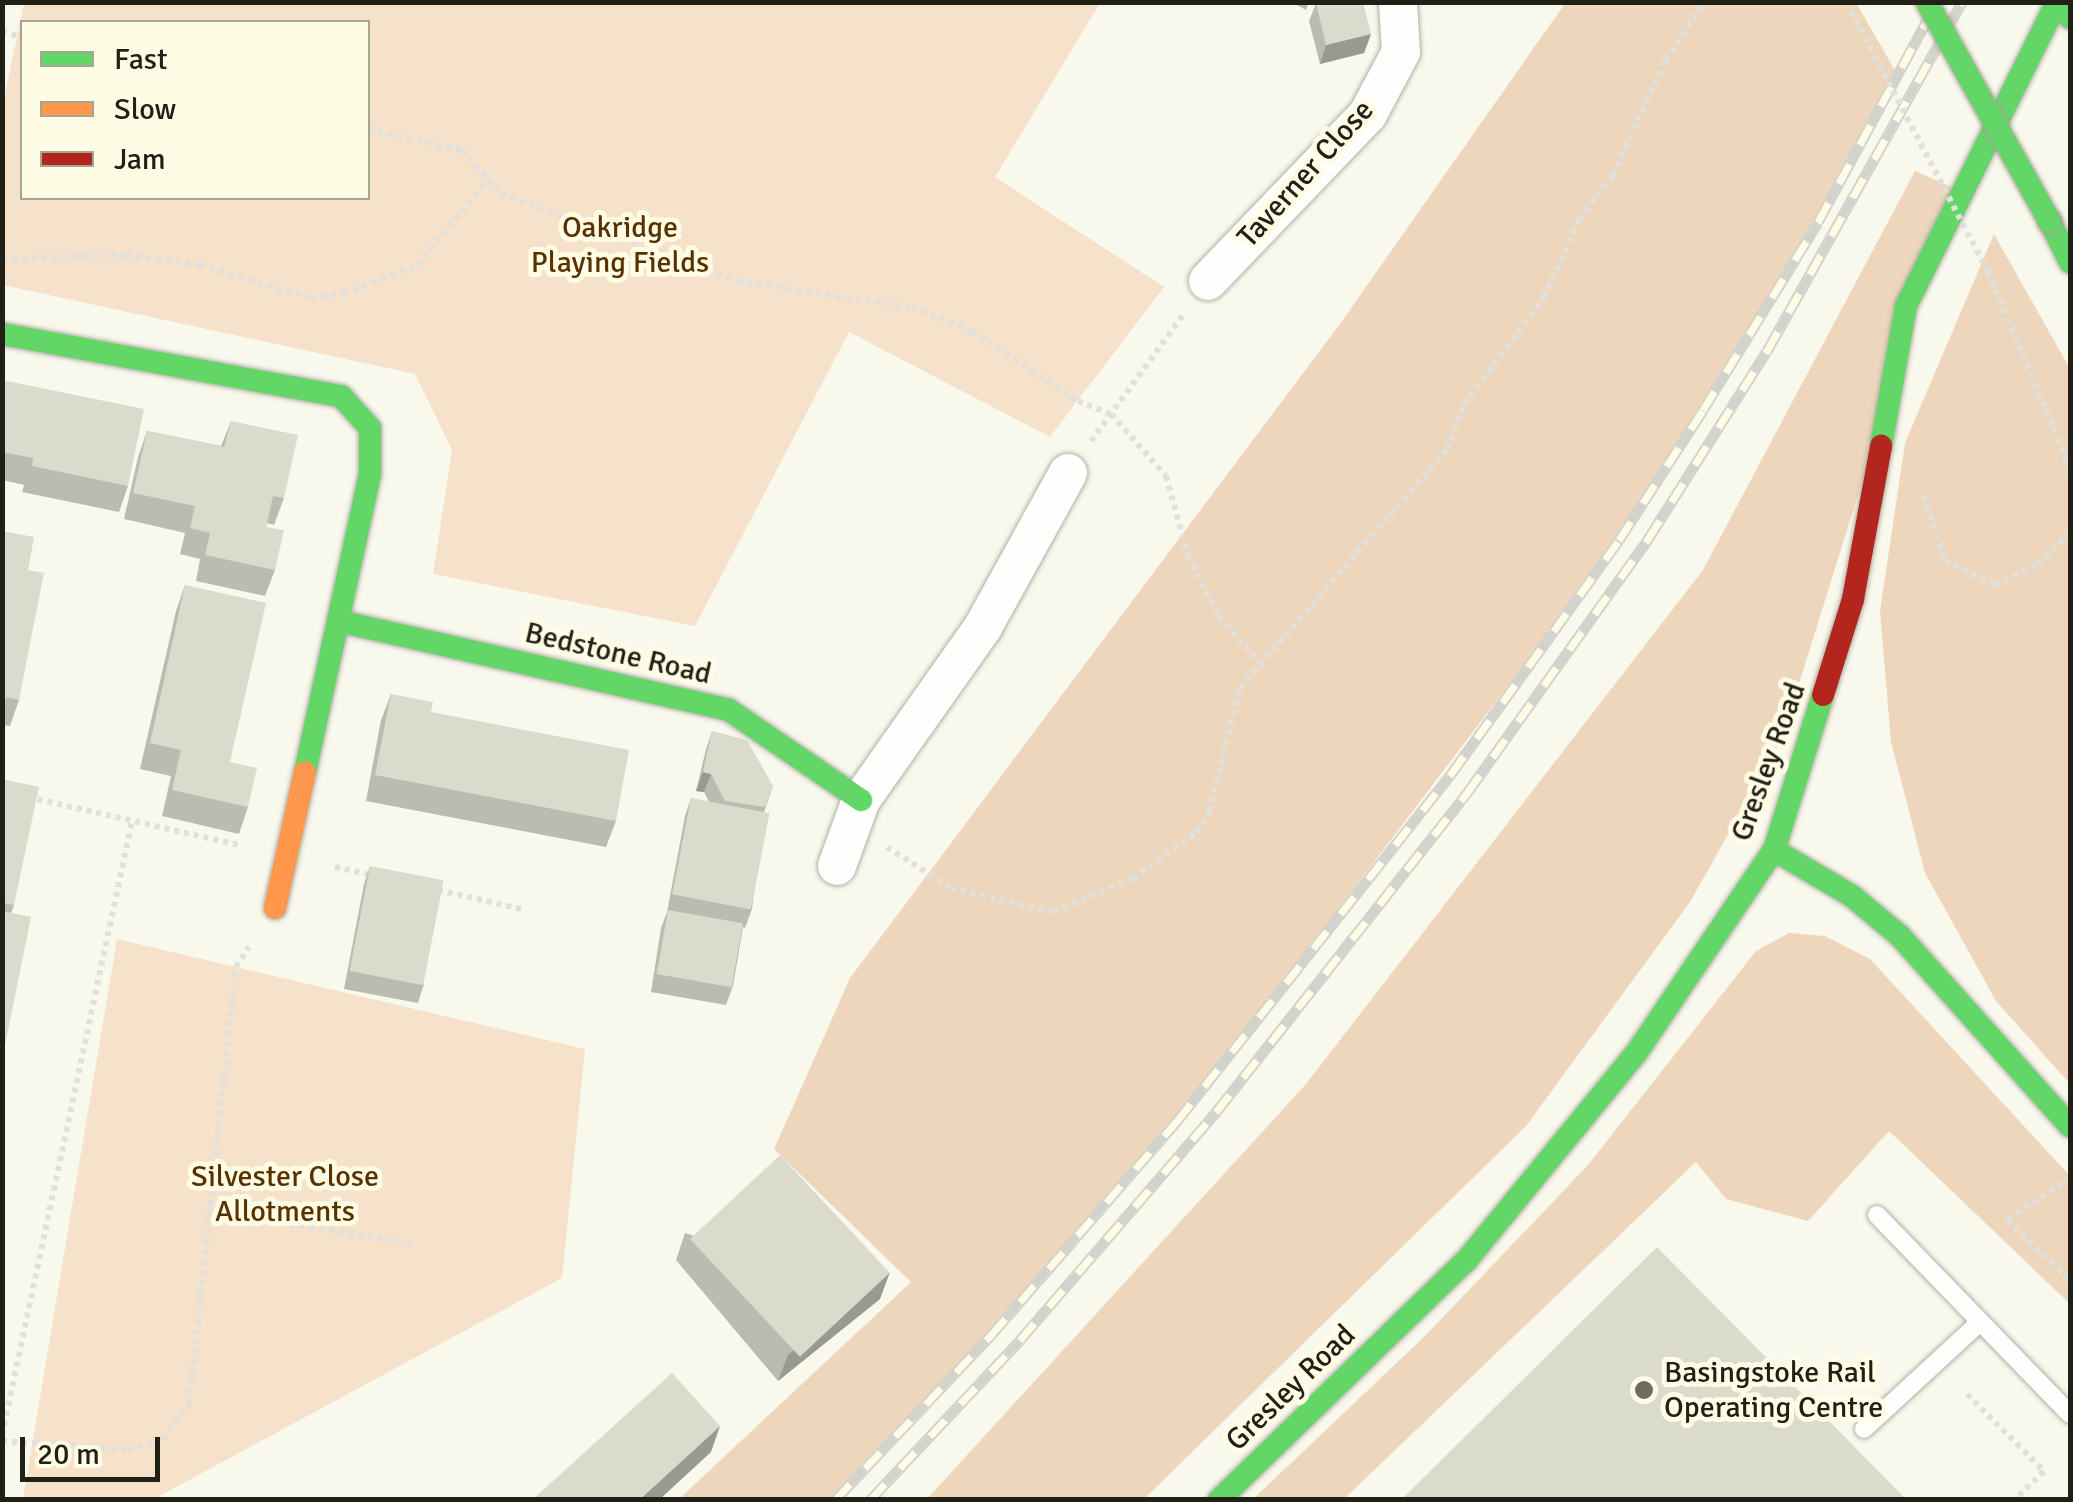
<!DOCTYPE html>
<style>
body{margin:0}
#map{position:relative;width:2073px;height:1502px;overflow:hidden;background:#f9f8ec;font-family:Signika,sans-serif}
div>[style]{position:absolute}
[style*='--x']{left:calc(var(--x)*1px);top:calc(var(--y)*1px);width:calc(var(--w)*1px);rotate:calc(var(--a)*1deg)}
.green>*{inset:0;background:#f6e1ca}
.forest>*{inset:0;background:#eed6bd}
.path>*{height:6px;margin-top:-3px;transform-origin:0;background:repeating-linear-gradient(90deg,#e0e0dd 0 5px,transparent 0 10px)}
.roads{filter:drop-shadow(0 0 2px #b2b0a7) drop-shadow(0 0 2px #b2b0a7)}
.lane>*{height:18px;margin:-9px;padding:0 9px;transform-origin:9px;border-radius:9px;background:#fefefc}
.street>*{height:38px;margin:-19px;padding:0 19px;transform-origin:19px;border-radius:19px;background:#fefefc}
.fast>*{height:22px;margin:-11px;padding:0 11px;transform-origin:11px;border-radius:11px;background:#63d668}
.slow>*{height:22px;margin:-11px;padding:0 11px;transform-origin:11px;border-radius:11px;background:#ff974d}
.jam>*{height:22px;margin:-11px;padding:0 11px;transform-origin:11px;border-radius:11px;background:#b3261e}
.rail>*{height:11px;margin-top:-5.5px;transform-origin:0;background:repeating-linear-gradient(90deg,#fffce6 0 22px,#d3d3ce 0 44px);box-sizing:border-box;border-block:2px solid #d3d3ce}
.path-bridge>*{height:6px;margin-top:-3px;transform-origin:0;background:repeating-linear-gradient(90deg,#e0e0dd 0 5px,transparent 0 10px)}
.bridges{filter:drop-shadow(0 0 2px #a6a190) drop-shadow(0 0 2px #a6a190)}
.fast-bridge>*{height:22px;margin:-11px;padding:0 11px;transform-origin:11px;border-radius:11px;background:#63d668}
.wall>*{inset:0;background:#bbbcb0}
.shaded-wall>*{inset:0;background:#999990}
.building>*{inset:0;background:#dadbcd;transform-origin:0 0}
.dots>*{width:28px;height:28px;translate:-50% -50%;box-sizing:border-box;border:5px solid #fffce6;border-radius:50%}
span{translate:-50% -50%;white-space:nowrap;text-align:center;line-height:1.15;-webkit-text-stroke:10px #fffce6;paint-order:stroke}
.street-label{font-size:30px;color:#212016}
.park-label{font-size:30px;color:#583101}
.poi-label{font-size:30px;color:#212016}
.left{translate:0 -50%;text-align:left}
.frame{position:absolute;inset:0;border:5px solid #212016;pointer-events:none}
.legend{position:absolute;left:20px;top:20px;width:350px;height:180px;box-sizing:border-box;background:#fffce6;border:2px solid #a6a493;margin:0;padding:12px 18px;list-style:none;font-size:30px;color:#212016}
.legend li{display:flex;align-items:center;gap:20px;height:50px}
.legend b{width:50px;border:2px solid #a6a493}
.scale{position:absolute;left:20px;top:1437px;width:140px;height:45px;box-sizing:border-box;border:5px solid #212016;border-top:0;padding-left:12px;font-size:30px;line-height:35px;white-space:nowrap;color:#212016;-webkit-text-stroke:8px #fffce6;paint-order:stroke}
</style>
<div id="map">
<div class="green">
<i style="clip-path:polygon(evenodd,1100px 3px,995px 177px,1164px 287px,1050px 437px,849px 332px,695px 626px,433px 574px,452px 450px,415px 374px,3px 285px,3px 104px,24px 3px,1100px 3px,22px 22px,368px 22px,368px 198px,22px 198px,22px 22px)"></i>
<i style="clip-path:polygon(117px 939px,585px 1049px,562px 1278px,154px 1499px,23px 1499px)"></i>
</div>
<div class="forest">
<i style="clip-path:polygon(1566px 2px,1856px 3px,1899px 77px,1818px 222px,1619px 540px,1177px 1121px,884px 1450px,831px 1499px,679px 1499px,911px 1282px,774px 1149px,850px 978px,1342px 321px)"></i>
<i style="clip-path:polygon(1915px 171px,1954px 188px,1781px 741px,1690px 902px,1526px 1126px,1144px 1499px,926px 1500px,1306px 1084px,1703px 570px)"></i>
<i style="clip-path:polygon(1994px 234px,2070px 369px,2070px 1084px,1996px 1001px,1925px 873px,1891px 742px,1880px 611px,1905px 443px)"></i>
<i style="clip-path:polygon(1789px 933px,1825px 936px,1870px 959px,2070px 1176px,2070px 1304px,1889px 1131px,1808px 1221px,1726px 1199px,1696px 1162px,1344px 1499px,1252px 1500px,1425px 1336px,1588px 1165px,1756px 951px)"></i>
</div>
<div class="path">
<i style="--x:2;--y:31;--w:21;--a:17"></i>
<i style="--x:368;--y:129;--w:96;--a:12.6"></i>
<i style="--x:462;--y:150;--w:59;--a:48.4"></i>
<i style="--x:501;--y:194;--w:252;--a:20.2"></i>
<i style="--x:737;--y:281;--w:177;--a:8.5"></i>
<i style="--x:912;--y:307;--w:65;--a:21.8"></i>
<i style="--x:972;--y:331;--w:127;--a:33.4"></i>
<i style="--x:1078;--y:401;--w:35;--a:22"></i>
<i style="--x:1111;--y:414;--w:83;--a:48.4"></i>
<i style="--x:1166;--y:476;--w:83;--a:74.6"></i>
<i style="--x:1188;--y:556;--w:68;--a:62.7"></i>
<i style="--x:1219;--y:616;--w:67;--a:48.7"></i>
<i style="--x:2;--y:258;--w:124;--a:-1.4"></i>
<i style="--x:126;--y:255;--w:75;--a:7.7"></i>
<i style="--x:200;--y:265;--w:116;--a:16.6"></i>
<i style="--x:311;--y:298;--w:33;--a:-7"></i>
<i style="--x:344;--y:294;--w:79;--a:-21.7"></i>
<i style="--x:417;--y:265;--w:111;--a:-50.1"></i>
<i style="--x:1091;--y:441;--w:157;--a:-53.8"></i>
<i style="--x:2066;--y:458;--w:15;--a:74"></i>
<i style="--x:1924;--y:496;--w:68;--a:72.1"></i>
<i style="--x:1945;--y:561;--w:55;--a:25.6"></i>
<i style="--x:1995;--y:585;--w:48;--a:-26"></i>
<i style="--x:2038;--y:564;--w:45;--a:-44.1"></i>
<i style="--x:28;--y:797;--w:217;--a:12.8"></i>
<i style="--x:887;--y:847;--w:76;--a:32.6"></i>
<i style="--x:951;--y:888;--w:106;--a:13.1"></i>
<i style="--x:1054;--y:912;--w:86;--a:-23.3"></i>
<i style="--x:1133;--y:878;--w:79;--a:-35.7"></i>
<i style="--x:1197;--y:832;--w:23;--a:-59"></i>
<i style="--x:1209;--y:812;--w:128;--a:-76"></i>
<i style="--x:1240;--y:688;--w:316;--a:-49.1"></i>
<i style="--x:1447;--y:449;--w:48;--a:-69.3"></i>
<i style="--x:1464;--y:404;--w:134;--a:-53.2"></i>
<i style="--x:1544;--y:297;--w:85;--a:-65.8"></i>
<i style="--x:1579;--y:219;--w:56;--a:-52.3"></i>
<i style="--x:1613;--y:175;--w:127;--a:-65.3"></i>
<i style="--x:1666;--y:60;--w:69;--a:-56.8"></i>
<i style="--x:335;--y:867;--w:38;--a:12"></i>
<i style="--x:438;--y:890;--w:89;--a:12.9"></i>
<i style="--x:2070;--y:1177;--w:76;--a:145.7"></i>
<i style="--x:2007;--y:1220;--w:87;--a:43.6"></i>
<i style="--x:210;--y:1212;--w:208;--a:8.8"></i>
<i style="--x:1967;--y:1394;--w:109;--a:45"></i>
<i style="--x:2044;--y:1471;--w:42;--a:136"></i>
<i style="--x:2;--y:1435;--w:628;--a:-78.05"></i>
<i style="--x:2;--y:1441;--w:126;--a:4.1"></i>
<i style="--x:128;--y:1450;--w:37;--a:-17"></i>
<i style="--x:163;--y:1439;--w:44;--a:-53.4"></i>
<i style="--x:189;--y:1404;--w:440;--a:-83.9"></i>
<i style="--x:236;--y:967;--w:24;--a:-57"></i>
</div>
<div class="roads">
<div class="lane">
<i style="--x:1877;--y:1215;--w:277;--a:45.9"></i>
<i style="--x:1864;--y:1429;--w:158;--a:-42.7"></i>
</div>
<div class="street">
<i style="--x:1208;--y:281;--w:231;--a:-46.2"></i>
<i style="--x:1368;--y:114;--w:70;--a:-62"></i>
<i style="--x:1401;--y:52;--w:50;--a:-93.4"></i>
<i style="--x:837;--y:866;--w:70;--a:-70"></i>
<i style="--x:861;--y:800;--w:212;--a:-54.8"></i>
<i style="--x:983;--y:627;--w:176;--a:-61.1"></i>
</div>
<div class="fast">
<i style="--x:2061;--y:2;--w:18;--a:61"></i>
<i style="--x:2050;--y:222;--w:45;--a:63.4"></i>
<i style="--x:2;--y:334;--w:345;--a:10.4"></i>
<i style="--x:341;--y:396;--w:43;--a:47.8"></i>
<i style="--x:370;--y:428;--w:46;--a:90"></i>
<i style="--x:370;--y:474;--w:305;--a:102.3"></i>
<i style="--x:1881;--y:446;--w:142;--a:-79.9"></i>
<i style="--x:1906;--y:306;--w:339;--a:-63.6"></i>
<i style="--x:338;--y:621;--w:401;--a:12.8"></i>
<i style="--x:729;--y:710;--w:160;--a:34.3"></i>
<i style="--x:1774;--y:850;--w:91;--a:30.5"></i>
<i style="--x:1852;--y:896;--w:62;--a:39.8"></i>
<i style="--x:1900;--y:936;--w:255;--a:48.2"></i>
<i style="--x:1219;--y:1500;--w:344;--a:-44.1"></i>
<i style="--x:1466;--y:1261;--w:270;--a:-50.7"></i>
<i style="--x:1637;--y:1052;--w:244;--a:-55.9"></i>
<i style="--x:1774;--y:850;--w:163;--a:-72.5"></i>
</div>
<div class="slow">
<i style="--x:275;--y:908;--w:139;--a:-77.6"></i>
</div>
<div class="jam">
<i style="--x:1823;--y:695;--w:101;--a:-72.6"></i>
<i style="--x:1853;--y:599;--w:156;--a:-79.6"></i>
</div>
</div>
<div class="rail">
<i style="--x:835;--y:1500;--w:227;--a:-46.6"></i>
<i style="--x:991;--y:1335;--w:284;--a:-49"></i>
<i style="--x:1177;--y:1121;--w:442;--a:-51.7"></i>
<i style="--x:1451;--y:774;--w:288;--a:-54.3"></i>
<i style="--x:1619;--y:540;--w:155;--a:-57.1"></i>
<i style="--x:1703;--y:410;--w:220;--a:-58.5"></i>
<i style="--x:1818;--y:222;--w:250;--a:-61.6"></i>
<i style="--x:870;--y:1500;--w:219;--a:-46.8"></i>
<i style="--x:1020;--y:1340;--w:301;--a:-49.3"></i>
<i style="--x:1216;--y:1112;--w:406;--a:-51.8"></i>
<i style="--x:1467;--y:793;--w:312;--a:-54.5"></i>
<i style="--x:1648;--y:539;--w:222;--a:-57.7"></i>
<i style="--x:1767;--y:351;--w:400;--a:-60.8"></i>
</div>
<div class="path-bridge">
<i style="--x:1851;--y:11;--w:295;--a:62.3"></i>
<i style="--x:1988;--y:272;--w:202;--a:67.2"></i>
</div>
<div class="bridges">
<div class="fast-bridge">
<i style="--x:1927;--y:2;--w:252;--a:60.8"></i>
</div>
</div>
<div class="wall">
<i style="clip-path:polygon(1291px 2px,1309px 2px,1306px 10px)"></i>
<i style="clip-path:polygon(1316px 3px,1371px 34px,1364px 53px,1320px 64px,1309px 21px)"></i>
<i style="clip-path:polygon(2px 380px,128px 486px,119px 512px,22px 492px,24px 485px,2px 480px)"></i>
<i style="clip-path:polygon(231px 421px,284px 498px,274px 525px,267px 523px,266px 527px,275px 570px,265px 596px,196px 581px,200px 559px,180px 554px,185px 533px,124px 519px,138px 457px,147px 431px,221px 446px)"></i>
<i style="clip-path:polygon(2px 531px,28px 570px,19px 700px,10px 726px,2px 725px)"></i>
<i style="clip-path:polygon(185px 585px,230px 762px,248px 807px,239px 834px,162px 816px,171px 776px,140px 769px,176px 611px)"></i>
<i style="clip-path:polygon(391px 694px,431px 712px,616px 821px,606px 847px,366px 801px,381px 720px)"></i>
<i style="clip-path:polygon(712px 731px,773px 786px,764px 812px,752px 909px,745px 928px,743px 927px,733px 986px,726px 1005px,651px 992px,661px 928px,667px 912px,685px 816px,691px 798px,709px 802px,704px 792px,696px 791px,706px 749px)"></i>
<i style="clip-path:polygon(2px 779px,14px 905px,11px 913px,2px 1060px)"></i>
<i style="clip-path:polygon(370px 866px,424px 984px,418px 1003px,344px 989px,364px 884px)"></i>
<i style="clip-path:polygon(685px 1233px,880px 1299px,778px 1381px,676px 1260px)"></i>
</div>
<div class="shaded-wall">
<i style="clip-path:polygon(1371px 34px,1364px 53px,1320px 64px,1326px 45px)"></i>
<i style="clip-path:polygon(703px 772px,711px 774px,704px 792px,696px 791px)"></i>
<i style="clip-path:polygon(890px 1272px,880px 1299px,778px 1381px,788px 1355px)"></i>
<i style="clip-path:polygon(720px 1426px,711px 1452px,659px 1500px,639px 1500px)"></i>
</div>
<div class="building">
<i style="clip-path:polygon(1363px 2px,1371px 34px,1326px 45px,1316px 3px)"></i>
<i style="clip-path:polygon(2px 380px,144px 409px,128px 486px,32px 466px,33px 458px,2px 452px)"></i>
<i style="clip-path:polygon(231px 421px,298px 435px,284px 498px,273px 496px,266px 527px,284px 530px,275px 570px,205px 555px,210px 533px,190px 528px,195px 506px,133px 493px,147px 431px,224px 447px)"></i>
<i style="clip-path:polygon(2px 531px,34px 537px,28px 570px,44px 573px,19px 700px,6px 697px,2px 713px)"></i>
<i style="clip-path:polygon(185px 585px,266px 603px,230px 762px,257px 768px,248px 807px,172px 790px,181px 750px,150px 743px)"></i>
<i style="clip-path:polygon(391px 694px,433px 702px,431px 712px,629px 750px,616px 821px,375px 775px)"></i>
<i style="clip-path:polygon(712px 731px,747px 740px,773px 786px,765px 807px,725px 801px,711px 774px,703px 772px)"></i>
<i style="clip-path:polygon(2px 779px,39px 787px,14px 905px,2px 903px)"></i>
<i style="left:691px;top:798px;width:80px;height:98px;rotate:11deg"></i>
<i style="left:370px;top:866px;width:75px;height:107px;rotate:11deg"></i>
<i style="left:668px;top:910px;width:76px;height:65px;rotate:10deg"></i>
<i style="clip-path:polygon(2px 911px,31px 917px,2px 1060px)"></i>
<i style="left:780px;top:1155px;width:161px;height:123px;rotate:47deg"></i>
<i style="clip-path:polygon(1657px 1247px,1907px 1500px,1401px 1500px)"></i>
<i style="clip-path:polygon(672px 1373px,720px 1426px,639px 1500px,532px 1500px)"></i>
</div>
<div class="dots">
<i style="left:1644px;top:1390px;background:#6d6c61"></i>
</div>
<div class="street-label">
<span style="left:1306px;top:174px;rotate:-48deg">Taverner Close</span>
<span style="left:618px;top:654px;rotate:13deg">Bedstone Road</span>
<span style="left:1769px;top:762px;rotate:-70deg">Gresley Road</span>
<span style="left:1291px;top:1388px;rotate:-44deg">Gresley Road</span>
</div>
<div class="park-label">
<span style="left:620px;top:245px">Oakridge<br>Playing Fields</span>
<span style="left:285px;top:1194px">Silvester Close<br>Allotments</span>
</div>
<div class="poi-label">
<span class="left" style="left:1664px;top:1390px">Basingstoke Rail<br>Operating Centre</span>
</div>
<div class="frame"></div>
<ul class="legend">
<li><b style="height:12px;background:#63d668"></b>Fast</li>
<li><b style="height:12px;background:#ff974d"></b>Slow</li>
<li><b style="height:12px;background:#b3261e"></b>Jam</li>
</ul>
<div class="scale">20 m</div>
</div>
